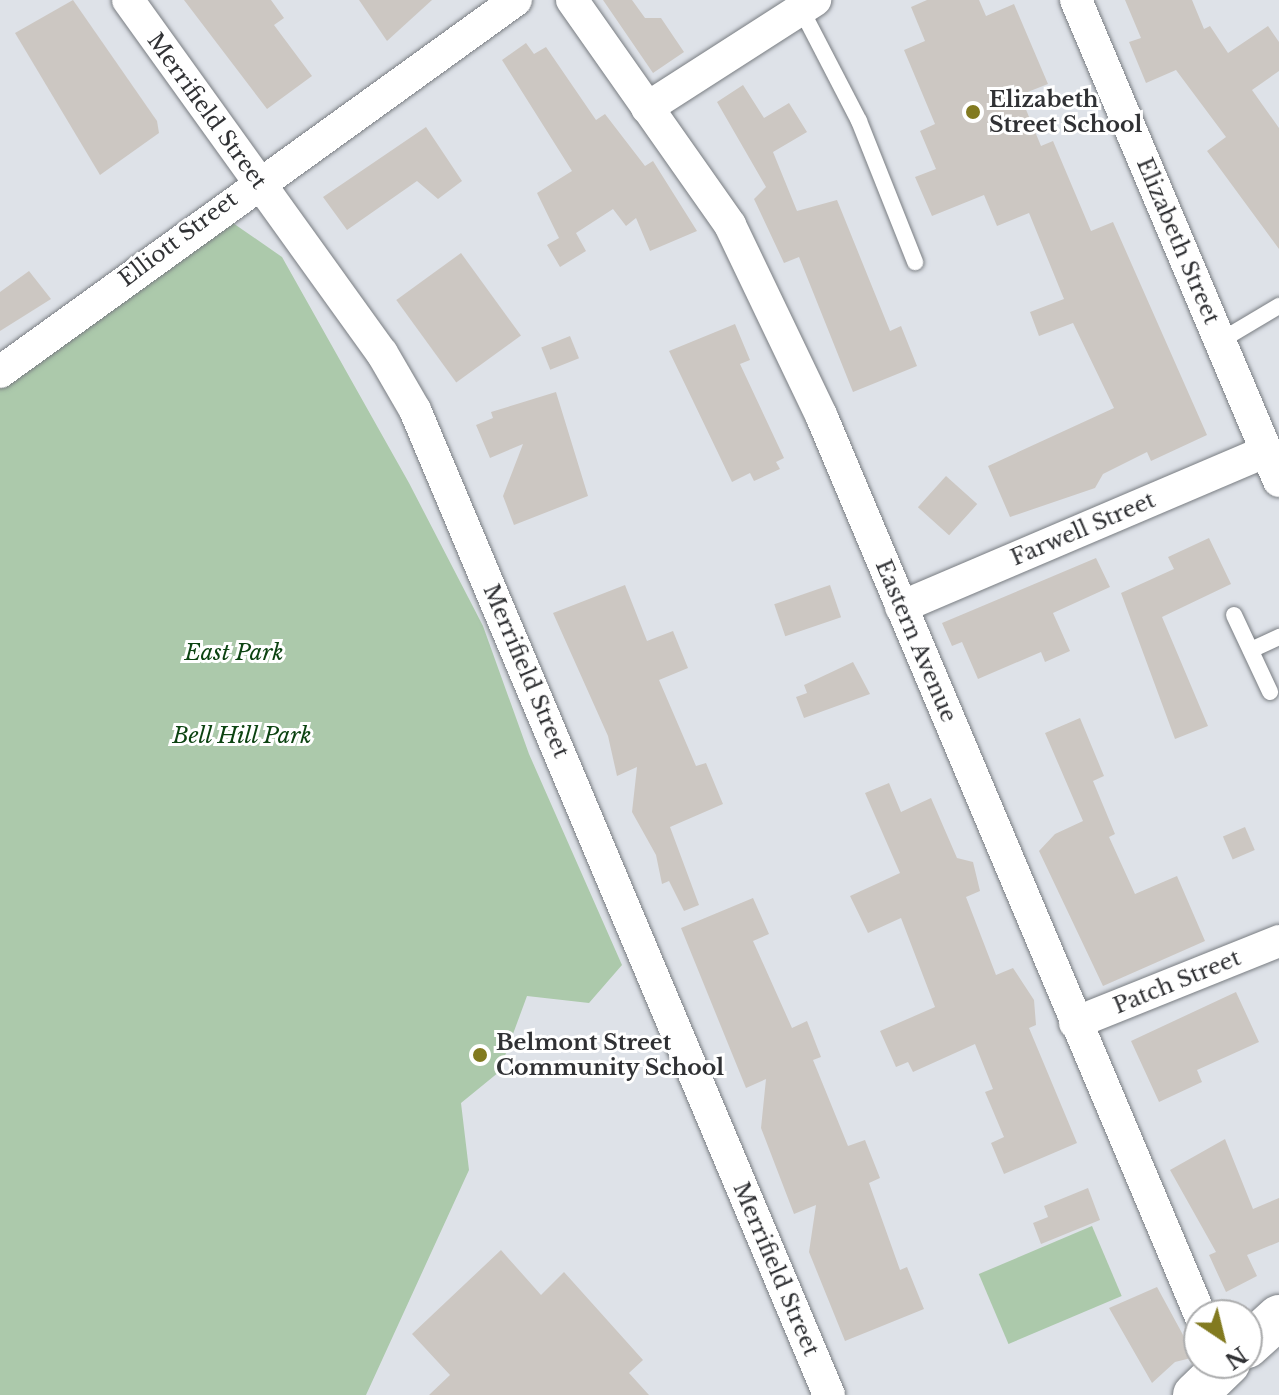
<!DOCTYPE html>
<style>
body{margin:0}
#map{position:relative;width:1279px;height:1395px;overflow:hidden;background:#dee2e8;font-family:"Libre Baskerville",serif}
div>[style]{position:absolute}
[style*='--x']{left:calc(var(--x)*1px);top:calc(var(--y)*1px);width:calc(var(--w)*1px);rotate:calc(var(--a)*1deg)}
.green>*{inset:0;background:#acc9ab;transform-origin:0 0}
.building>*{inset:0;background:#ccc7c2;transform-origin:0 0}
.roads{filter:drop-shadow(0 0 2px #797d82) drop-shadow(0 0 2px #797d82)}
.service>*{height:16px;margin:-8px;padding:0 8px;transform-origin:8px;border-radius:8px;background:#fff}
.minor>*{height:32px;margin:-16px;padding:0 16px;transform-origin:16px;border-radius:16px;background:#fff}
.trunk>*{height:44px;margin:-22px;padding:0 22px;transform-origin:22px;border-radius:22px;background:#fff}
.dots>*{width:22px;height:22px;translate:-50% -50%;box-sizing:border-box;border:4px solid #fff;border-radius:50%}
span{translate:-50% -50%;white-space:nowrap;text-align:center;line-height:1.15;-webkit-text-stroke:6px #fff;paint-order:stroke}
.poi-label{font-size:22px;color:#303134;font-weight:700}
.left{translate:0 -50%;text-align:left}
.street-label{font-size:22px;color:#303134}
.park-label{font-size:22px;color:#0c4311;font-style:italic}
.north{position:absolute;left:1183px;top:1299px;width:80px;height:80px;box-sizing:border-box;background:#fff;border:2px solid #acadae;border-radius:50%;rotate:145deg;font-size:22px;font-weight:700;line-height:32px;text-align:center;color:#303134}
.north::after{content:'';display:block;margin:auto;width:28px;height:36px;background:#827a20;clip-path:polygon(50% 0,100% 100%,50% 72%,0 100%)}
</style>
<div id="map">
<div class="green">
<i style="clip-path:polygon(230px 221px,282px 257px,409px 483px,483px 626px,529px 754px,622px 965px,589px 1003px,527px 996px,499px 1072px,461px 1103px,469px 1170px,366px 1395px,0 1395px,0 363px)"></i>
<i style="left:1092px;top:1226px;width:76px;height:123px;rotate:67deg"></i>
</div>
<div class="building">
<i style="clip-path:polygon(73px 0,157px 121px,159px 133px,100px 175px,15px 33px)"></i>
<i style="clip-path:polygon(184px 0,271px 0,284px 18px,274px 25px,312px 76px,267px 109px)"></i>
<i style="clip-path:polygon(359px 0,432px 0,387px 41px)"></i>
<i style="clip-path:polygon(603px 0,632px 0,645px 18px,661px 18px,684px 52px,653px 73px)"></i>
<i style="clip-path:polygon(927px 0,979px 0,986px 16px,1014px 4px,1048px 84px,1020px 95px,1041px 146px,1053px 141px,1091px 231px,1113px 222px,1207px 435px,1151px 461px,1147px 452px,1103px 474px,1095px 488px,1010px 517px,988px 466px,1114px 408px,1073px 323px,1039px 336px,1030px 312px,1064px 299px,1029px 213px,997px 226px,984px 195px,932px 216px,915px 177px,936px 169px,920px 131px,935px 124px,904px 50px,925px 41px,911px 7px)"></i>
<i style="clip-path:polygon(1125px 0,1192px 0,1204px 29px,1210px 26px,1228px 53px,1268px 26px,1279px 42px,1279px 71px,1252px 90px,1279px 128px,1279px 249px,1207px 151px,1226px 137px,1176px 70px,1146px 83px,1129px 42px,1141px 38px)"></i>
<i style="clip-path:polygon(526px 43px,534px 54px,546px 47px,596px 120px,605px 114px,645px 166px,653px 161px,697px 231px,650px 251px,636px 218px,626px 226px,613px 209px,576px 233px,586px 251px,560px 267px,547px 245px,559px 238px,537px 193px,572px 171px,502px 60px)"></i>
<i style="clip-path:polygon(743px 85px,764px 118px,789px 103px,807px 132px,773px 152px,797px 211px,837px 200px,890px 331px,901px 326px,917px 366px,853px 392px,799px 257px,784px 263px,754px 199px,766px 187px,717px 102px)"></i>
<i style="clip-path:polygon(426px 127px,462px 181px,438px 199px,417px 181px,347px 230px,323px 197px)"></i>
<i style="left:461px;top:253px;width:102px;height:80px;rotate:54deg"></i>
<i style="clip-path:polygon(29px 271px,51px 299px,0 331px,0 292px)"></i>
<i style="clip-path:polygon(735px 324px,750px 360px,740px 364px,784px 458px,776px 462px,780px 469px,754px 481px,750px 473px,732px 482px,669px 351px)"></i>
<i style="left:570px;top:336px;width:24px;height:31px;rotate:68deg"></i>
<i style="clip-path:polygon(556px 392px,588px 496px,514px 525px,503px 496px,523px 444px,490px 458px,476px 425px,493px 418px,491px 412px)"></i>
<i style="left:946px;top:476px;width:42px;height:42px;rotate:42deg"></i>
<i style="clip-path:polygon(1209px 538px,1231px 584px,1162px 617px,1208px 726px,1175px 739px,1121px 593px,1174px 569px,1168px 557px)"></i>
<i style="clip-path:polygon(1096px 558px,1110px 587px,1053px 613px,1070px 651px,1045px 662px,1041px 652px,978px 679px,962px 642px,952px 646px,942px 623px)"></i>
<i style="clip-path:polygon(625px 585px,647px 641px,673px 631px,688px 668px,659px 680px,696px 766px,706px 763px,723px 804px,670px 827px,699px 905px,684px 911px,669px 881px,662px 884px,656px 855px,632px 812px,637px 767px,617px 776px,608px 736px,553px 613px)"></i>
<i style="left:830px;top:585px;width:34px;height:59px;rotate:71deg"></i>
<i style="clip-path:polygon(853px 662px,870px 694px,804px 718px,796px 697px,807px 693px,804px 685px)"></i>
<i style="clip-path:polygon(1080px 718px,1104px 776px,1093px 781px,1115px 834px,1109px 837px,1135px 894px,1177px 876px,1205px 941px,1103px 986px,1039px 851px,1055px 834px,1083px 821px,1045px 733px)"></i>
<i style="clip-path:polygon(889px 783px,901px 812px,931px 798px,957px 858px,973px 862px,980px 891px,966px 897px,996px 975px,1013px 968px,1034px 1000px,1036px 1025px,1029px 1028px,1077px 1143px,1004px 1174px,991px 1143px,1004px 1137px,985px 1092px,993px 1089px,975px 1044px,913px 1072px,908px 1062px,896px 1067px,880px 1031px,935px 1007px,901px 918px,868px 933px,850px 896px,900px 873px,865px 793px)"></i>
<i style="left:1245px;top:827px;width:25px;height:24px;rotate:67deg"></i>
<i style="clip-path:polygon(753px 898px,769px 934px,753px 941px,792px 1028px,807px 1021px,821px 1057px,813px 1060px,848px 1146px,865px 1140px,880px 1178px,869px 1183px,900px 1270px,907px 1267px,924px 1309px,845px 1341px,809px 1252px,816px 1205px,794px 1214px,761px 1128px,766px 1079px,746px 1088px,681px 928px)"></i>
<i style="clip-path:polygon(1236px 992px,1259px 1042px,1197px 1070px,1202px 1082px,1159px 1102px,1131px 1041px)"></i>
<i style="clip-path:polygon(1225px 1139px,1253px 1209px,1279px 1198px,1279px 1242px,1247px 1255px,1257px 1276px,1226px 1292px,1209px 1255px,1216px 1252px,1170px 1170px)"></i>
<i style="clip-path:polygon(1088px 1188px,1100px 1220px,1041px 1244px,1033px 1223px,1048px 1217px,1044px 1206px)"></i>
<i style="clip-path:polygon(501px 1250px,541px 1295px,564px 1272px,643px 1360px,629px 1373px,649px 1395px,429px 1395px,450px 1375px,412px 1334px)"></i>
<i style="clip-path:polygon(1157px 1287px,1195px 1357px,1175px 1362px,1152px 1383px,1109px 1308px)"></i>
</div>
<div class="roads">
<div class="service">
<i style="--x:801;--y:9;--w:126;--a:62.6"></i>
<i style="--x:859;--y:121;--w:152;--a:68.3"></i>
<i style="--x:1220;--y:341;--w:69;--a:-30.7"></i>
<i style="--x:1234;--y:615;--w:85;--a:64.9"></i>
<i style="--x:1251;--y:650;--w:31;--a:-25"></i>
</div>
<div class="minor">
<i style="--x:128;--y:0;--w:435;--a:54.3"></i>
<i style="--x:382;--y:353;--w:66;--a:59.9"></i>
<i style="--x:415;--y:410;--w:1068;--a:67.2"></i>
<i style="--x:572;--y:0;--w:275;--a:54.9"></i>
<i style="--x:730;--y:225;--w:211;--a:64.4"></i>
<i style="--x:821;--y:415;--w:977;--a:67.16"></i>
<i style="--x:1076;--y:0;--w:522;--a:67.12"></i>
<i style="--x:647;--y:108;--w:200;--a:-32.7"></i>
<i style="--x:0;--y:372;--w:636;--a:-35.79"></i>
<i style="--x:901;--y:607;--w:397;--a:-23.1"></i>
<i style="--x:1075;--y:1023;--w:220;--a:-21.9"></i>
</div>
<div class="trunk">
<i style="--x:1247;--y:1346;--w:43;--a:-42.2"></i>
<i style="--x:1195;--y:1395;--w:46;--a:-44.1"></i>
</div>
</div>
<div class="dots">
<i style="left:973px;top:112px;background:#827a20"></i>
<i style="left:480px;top:1055px;background:#827a20"></i>
</div>
<div class="poi-label">
<span class="left" style="left:989px;top:112px">Elizabeth<br>Street School</span>
<span class="left" style="left:496px;top:1055px">Belmont Street<br>Community School</span>
</div>
<div class="street-label">
<span style="left:207px;top:111px;rotate:54deg">Merrifield Street</span>
<span style="left:178px;top:239px;rotate:-37deg">Elliott Street</span>
<span style="left:1178px;top:241px;rotate:67deg">Elizabeth Street</span>
<span style="left:1083px;top:529px;rotate:-23deg">Farwell Street</span>
<span style="left:916px;top:641px;rotate:67deg">Eastern Avenue</span>
<span style="left:526px;top:671px;rotate:67deg">Merrifield Street</span>
<span style="left:1177px;top:982px;rotate:-22deg">Patch Street</span>
<span style="left:776px;top:1269px;rotate:67deg">Merrifield Street</span>
</div>
<div class="park-label">
<span style="left:234px;top:653px">East Park</span>
<span style="left:242px;top:736px">Bell Hill Park</span>
</div>
<div class="north">N</div>
</div>
